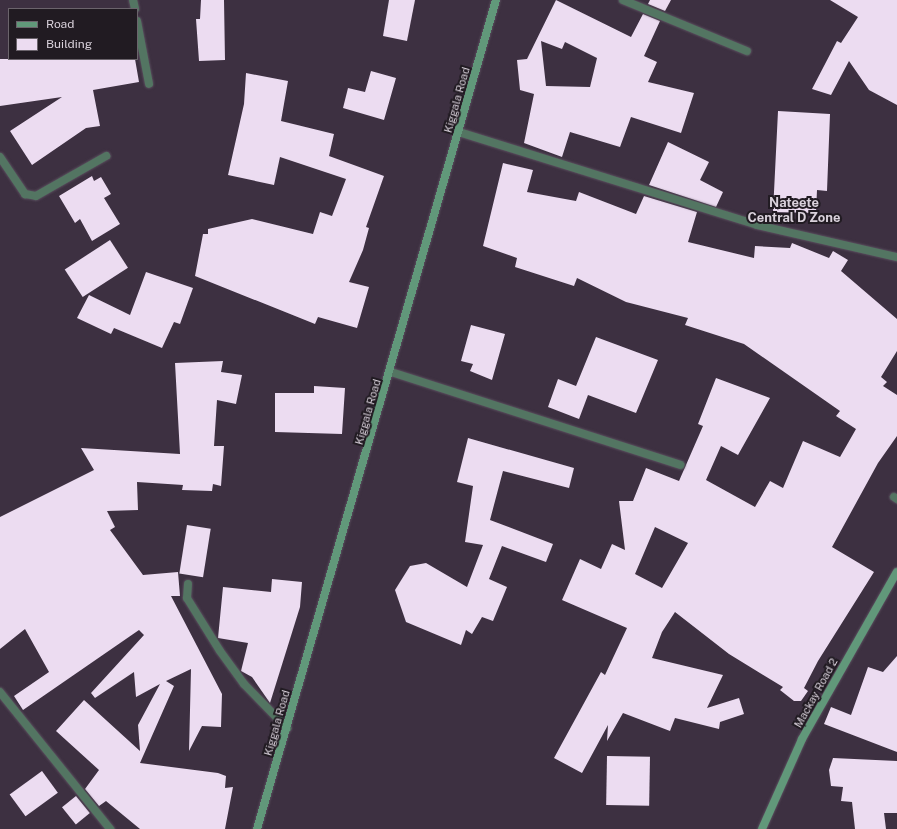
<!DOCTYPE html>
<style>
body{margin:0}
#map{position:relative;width:897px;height:829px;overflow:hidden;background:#3d3041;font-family:"Public Sans",sans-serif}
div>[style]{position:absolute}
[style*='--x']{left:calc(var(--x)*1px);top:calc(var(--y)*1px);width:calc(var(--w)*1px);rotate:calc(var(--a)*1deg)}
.building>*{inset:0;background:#ecdcf1;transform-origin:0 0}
.roads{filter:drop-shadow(0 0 1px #594d5d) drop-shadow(0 0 1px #594d5d)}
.street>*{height:8px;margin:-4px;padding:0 4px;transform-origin:4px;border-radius:4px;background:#537562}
.secondary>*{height:8px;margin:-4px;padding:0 4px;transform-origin:4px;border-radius:4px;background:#61987a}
span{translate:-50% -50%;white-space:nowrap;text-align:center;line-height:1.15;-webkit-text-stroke:4px #211b22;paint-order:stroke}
.street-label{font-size:11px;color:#d9d1db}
.quarter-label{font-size:13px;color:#d9d1db;font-weight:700}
.legend{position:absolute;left:8px;top:8px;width:130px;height:52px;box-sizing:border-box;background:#211b22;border:1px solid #6b646c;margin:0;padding:5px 7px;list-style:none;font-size:12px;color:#d9d1db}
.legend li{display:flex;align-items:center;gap:8px;height:20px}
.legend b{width:20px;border:1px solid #6b646c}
</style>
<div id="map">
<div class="building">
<i style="clip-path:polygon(201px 0,224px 0,225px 60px,199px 61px,196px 19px,200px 19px)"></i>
<i style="clip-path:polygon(389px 0,415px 0,407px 41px,383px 36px)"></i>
<i style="clip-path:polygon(evenodd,556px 0,631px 37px,643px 14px,660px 21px,644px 56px,657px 62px,648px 82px,694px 93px,681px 133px,631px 117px,620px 147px,570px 132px,562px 157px,524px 143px,534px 94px,520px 90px,517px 60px,527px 59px,556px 0,541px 41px,562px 49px,565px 42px,597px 58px,590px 87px,546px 86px,541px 41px)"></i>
<i style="clip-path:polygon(650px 0,671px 0,665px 11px,648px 4px)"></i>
<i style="clip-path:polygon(830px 0,897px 0,897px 105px,869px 90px,849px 61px,831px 95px,812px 89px,837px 41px,841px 43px,858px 17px)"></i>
<i style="clip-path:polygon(0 59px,135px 59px,139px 82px,93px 90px,100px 126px,86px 128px,32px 165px,10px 131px,62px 97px,0 106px)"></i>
<i style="clip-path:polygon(371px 71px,396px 78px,384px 120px,343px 108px,348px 88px,365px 92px)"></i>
<i style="clip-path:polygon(246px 73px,288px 81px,281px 121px,334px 134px,329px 156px,384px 176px,366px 227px,369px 228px,363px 250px,349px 282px,369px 287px,357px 328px,318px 317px,315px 324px,195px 276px,203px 234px,208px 234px,208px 229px,252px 219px,313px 234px,320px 212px,332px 216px,346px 179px,280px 157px,274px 185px,228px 175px,244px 104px)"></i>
<i style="clip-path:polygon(778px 111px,830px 114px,827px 191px,817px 190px,816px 213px,773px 212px)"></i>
<i style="clip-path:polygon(668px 142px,709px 162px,700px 180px,723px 192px,716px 207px,649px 185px)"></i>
<i style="clip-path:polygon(evenodd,503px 163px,533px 170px,527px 192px,576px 201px,579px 192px,636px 214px,644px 196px,697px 212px,688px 242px,754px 258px,755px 246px,790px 248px,792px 243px,829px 258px,833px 251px,848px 260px,841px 271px,897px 319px,897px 351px,881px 377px,887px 382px,883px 386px,897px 395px,897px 436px,878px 463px,832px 547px,874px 572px,818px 661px,804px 688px,808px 691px,801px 701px,794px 701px,780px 690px,783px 687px,729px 654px,675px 612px,662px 632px,652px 658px,723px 675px,707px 708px,739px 698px,744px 714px,720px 722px,719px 729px,675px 718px,670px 731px,623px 713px,607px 741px,608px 725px,582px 773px,554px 758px,601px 672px,605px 675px,627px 628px,562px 600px,580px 559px,601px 569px,612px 544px,625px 550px,619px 501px,633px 501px,646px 468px,679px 481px,703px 426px,698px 424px,716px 378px,770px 398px,738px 455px,721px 446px,706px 480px,755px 507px,770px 481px,783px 488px,803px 441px,840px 457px,856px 429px,836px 416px,840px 411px,744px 344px,685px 325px,688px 318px,626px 302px,577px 278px,574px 286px,515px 267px,517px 258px,483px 246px,503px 163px,655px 527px,688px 543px,662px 588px,635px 574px,655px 527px)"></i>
<i style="clip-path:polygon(92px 176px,94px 181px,101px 177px,111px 194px,104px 198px,120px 224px,92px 241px,80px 219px,75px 223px,59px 196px)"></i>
<i style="left:110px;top:240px;width:33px;height:54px;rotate:57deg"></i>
<i style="clip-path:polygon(146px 272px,193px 288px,180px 324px,174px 322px,162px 348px,114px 328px,111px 334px,77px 318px,89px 295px,130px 315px)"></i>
<i style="clip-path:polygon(471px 325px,505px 334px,492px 380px,470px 371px,473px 364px,461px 361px)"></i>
<i style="clip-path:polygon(596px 337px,658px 360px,636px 413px,588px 395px,579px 419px,548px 407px,558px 379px,576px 386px)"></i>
<i style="clip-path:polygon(223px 361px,221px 372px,242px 375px,236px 404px,217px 400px,214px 446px,224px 446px,221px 486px,213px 484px,212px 491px,182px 490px,183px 485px,137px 482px,138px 510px,107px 511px,115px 527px,110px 530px,143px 575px,178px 572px,180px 596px,171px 596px,222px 694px,221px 727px,202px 726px,189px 751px,191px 669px,166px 681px,174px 686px,140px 763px,218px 773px,226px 776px,225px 788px,233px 787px,225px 829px,140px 829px,106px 801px,99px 806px,85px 789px,99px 770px,56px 731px,84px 700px,140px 751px,138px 725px,160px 684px,136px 697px,134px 672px,95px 698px,91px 693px,144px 635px,139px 630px,23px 710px,14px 696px,49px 672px,25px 629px,0 649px,0 517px,94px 470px,81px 448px,180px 454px,175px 363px)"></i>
<i style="clip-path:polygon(314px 386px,345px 388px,342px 434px,275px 432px,275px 393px,314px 393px)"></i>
<i style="clip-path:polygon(468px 438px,574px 468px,569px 488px,503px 471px,490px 520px,553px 544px,546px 562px,502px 546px,489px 579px,507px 587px,493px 621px,482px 617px,472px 634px,466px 630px,461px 645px,406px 622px,395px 590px,410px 566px,426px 563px,467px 587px,483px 545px,465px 542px,473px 486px,457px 482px)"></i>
<i style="left:187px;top:525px;width:24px;height:49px;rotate:9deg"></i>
<i style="clip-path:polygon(272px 579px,302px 582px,300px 607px,270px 703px,252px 677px,241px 671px,248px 643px,218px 638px,223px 587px,271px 592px)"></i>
<i style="clip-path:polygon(897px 656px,897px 752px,824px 724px,831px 707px,851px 715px,868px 667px,883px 672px)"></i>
<i style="left:607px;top:756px;width:43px;height:49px;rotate:1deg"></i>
<i style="clip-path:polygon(833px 758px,897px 761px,897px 813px,884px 813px,886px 829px,855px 829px,852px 802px,841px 801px,843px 787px,831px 786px,829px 770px)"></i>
<i style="left:42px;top:771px;width:27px;height:40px;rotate:54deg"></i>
<i style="left:76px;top:796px;width:22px;height:18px;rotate:51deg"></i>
</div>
<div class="roads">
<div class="street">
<i style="--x:133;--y:0;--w:9;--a:77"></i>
<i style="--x:623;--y:0;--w:134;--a:22.4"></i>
<i style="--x:137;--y:21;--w:64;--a:79.2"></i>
<i style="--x:459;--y:132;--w:312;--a:17.3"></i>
<i style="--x:757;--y:225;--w:144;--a:12.9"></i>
<i style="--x:0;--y:157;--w:45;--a:56"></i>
<i style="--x:25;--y:194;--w:11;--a:10"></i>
<i style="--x:36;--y:196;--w:81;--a:-29.7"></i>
<i style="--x:391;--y:372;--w:304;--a:17.8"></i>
<i style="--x:894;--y:497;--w:4;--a:34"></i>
<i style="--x:188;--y:584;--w:14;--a:94"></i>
<i style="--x:187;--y:598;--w:62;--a:58.1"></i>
<i style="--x:220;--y:651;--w:41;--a:54"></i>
<i style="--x:244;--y:684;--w:62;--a:45.7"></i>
<i style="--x:0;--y:692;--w:176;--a:51.2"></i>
</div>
<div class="secondary">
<i style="--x:257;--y:829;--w:863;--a:-73.92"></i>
<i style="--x:762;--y:829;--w:98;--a:-66"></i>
<i style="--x:802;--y:739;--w:192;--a:-60.4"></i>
</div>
</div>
<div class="street-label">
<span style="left:457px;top:100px;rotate:-74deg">Kiggala Road</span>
<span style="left:368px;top:412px;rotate:-74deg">Kiggala Road</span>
<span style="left:816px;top:693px;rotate:-61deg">Mackay Road 2</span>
<span style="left:277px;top:723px;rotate:-74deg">Kiggala Road</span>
</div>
<div class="quarter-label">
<span style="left:794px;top:211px">Nateete<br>Central D Zone</span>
</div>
<ul class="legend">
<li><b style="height:5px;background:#61987a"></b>Road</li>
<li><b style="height:11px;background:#ecdcf1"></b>Building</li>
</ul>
</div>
